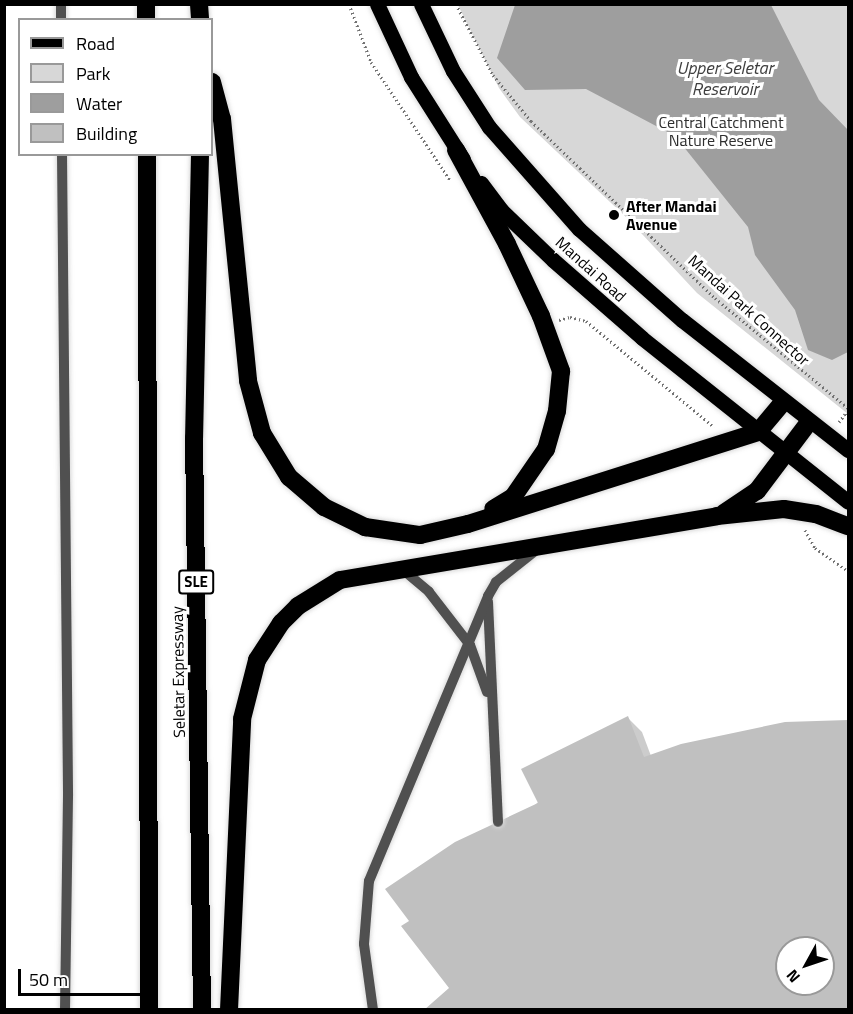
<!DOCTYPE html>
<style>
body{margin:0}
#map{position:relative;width:853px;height:1014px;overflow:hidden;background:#fff;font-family:"Titillium Web",sans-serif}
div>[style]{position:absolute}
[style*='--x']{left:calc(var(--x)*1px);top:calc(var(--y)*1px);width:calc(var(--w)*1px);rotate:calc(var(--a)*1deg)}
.green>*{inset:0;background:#d7d7d7}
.water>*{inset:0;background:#9e9e9e}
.shadow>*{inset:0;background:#0003}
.building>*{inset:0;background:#c0c0c0}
.path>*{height:3px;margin-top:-1.5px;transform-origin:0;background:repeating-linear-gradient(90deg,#727272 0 1.5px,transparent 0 4.5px)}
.roads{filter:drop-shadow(0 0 2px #dbdbdb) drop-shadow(0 0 2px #dbdbdb)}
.lane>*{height:10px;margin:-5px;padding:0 5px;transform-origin:5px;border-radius:5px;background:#505050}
.primary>*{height:15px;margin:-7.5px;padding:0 7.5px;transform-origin:7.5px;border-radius:7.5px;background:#000}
.highway>*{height:18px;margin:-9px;padding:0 9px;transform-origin:9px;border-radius:9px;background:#000}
.dots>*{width:16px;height:16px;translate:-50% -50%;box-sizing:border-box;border:3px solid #fff;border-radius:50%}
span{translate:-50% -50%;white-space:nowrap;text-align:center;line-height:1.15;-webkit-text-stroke:6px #fff;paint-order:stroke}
.shield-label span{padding:2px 4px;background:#fff;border:2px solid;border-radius:4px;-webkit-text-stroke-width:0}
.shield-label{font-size:15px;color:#000;font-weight:700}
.park-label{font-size:16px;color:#2e2e2e}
.poi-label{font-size:16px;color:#000;font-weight:700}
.left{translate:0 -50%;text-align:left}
.street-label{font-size:16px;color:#000}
.water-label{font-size:18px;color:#3f3f3f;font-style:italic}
.frame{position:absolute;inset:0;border:6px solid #000;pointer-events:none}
.legend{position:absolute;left:18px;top:18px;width:195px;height:138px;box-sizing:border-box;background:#fff;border:2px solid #999;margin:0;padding:8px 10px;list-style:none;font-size:18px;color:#000}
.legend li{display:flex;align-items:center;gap:12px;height:30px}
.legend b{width:30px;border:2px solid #999}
.north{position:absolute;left:775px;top:936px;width:60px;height:60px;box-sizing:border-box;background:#fff;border:2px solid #999;border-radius:50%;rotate:230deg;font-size:16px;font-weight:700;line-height:24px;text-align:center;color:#000}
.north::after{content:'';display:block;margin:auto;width:21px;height:27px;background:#000;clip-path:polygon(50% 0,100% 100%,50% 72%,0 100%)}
.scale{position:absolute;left:18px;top:969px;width:135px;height:27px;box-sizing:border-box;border:3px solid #000;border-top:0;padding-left:8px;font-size:18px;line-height:21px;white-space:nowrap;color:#000;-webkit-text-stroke:4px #fff;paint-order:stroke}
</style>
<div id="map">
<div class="green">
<i style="clip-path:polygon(458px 5px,848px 5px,848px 414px,697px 293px,628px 219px,520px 117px,499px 88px)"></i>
</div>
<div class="water">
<i style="clip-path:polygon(515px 5px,771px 5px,819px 100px,848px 130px,848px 352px,832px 360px,808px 350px,795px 310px,755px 255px,748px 227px,675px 136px,586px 89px,525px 90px,497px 58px)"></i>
</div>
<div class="shadow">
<i style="clip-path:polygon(evenodd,628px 718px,642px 732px,651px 756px,785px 724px,848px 722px,848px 1010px,426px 1010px,451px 988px,411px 921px,628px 718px,787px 948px,823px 948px,823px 984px,787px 984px,787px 948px)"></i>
</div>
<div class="building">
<i style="clip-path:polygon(evenodd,628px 716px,644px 757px,681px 744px,785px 722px,848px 720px,848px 1010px,424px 1010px,449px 988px,401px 926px,409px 921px,385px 889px,455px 842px,538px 803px,521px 769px,628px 716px,787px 948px,823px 948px,823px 984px,787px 984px,787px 948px)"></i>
</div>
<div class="path">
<i style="--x:349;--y:4;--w:62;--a:69.2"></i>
<i style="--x:371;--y:62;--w:142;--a:56.2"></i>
<i style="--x:456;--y:4;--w:80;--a:62.5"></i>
<i style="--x:493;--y:75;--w:60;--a:50.4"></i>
<i style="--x:531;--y:121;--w:255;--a:43.9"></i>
<i style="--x:715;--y:298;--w:173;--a:39.6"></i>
<i style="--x:559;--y:320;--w:11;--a:-15"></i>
<i style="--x:570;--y:317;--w:16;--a:14"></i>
<i style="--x:586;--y:321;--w:166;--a:39.6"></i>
<i style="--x:839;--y:422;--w:10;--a:-53"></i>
<i style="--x:845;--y:414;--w:4;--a:45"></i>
<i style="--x:805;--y:530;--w:21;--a:61"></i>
<i style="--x:815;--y:548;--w:40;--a:34.9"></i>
</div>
<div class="roads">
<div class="lane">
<i style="--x:61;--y:4;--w:16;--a:90"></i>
<i style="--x:62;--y:154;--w:642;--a:89.46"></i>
<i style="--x:68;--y:796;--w:214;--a:90.8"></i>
<i style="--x:402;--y:569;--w:35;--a:40"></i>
<i style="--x:429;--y:592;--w:67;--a:52.3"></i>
<i style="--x:470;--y:645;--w:50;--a:70.1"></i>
<i style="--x:488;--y:602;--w:220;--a:87.4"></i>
<i style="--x:373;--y:1010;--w:67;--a:-97.8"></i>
<i style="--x:364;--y:944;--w:63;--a:-85.5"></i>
<i style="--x:369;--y:881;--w:309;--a:-67.3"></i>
<i style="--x:488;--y:596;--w:16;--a:-60"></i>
<i style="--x:496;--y:582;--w:50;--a:-38.5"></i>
</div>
<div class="primary">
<i style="--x:377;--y:4;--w:81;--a:65"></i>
<i style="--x:411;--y:77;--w:97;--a:57.6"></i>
<i style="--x:421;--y:4;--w:74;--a:64.5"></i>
<i style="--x:453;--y:71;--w:67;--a:57.3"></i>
<i style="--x:489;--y:127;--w:136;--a:48.6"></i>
<i style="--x:579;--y:229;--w:137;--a:41.5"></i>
<i style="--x:682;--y:320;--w:211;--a:38.1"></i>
<i style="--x:481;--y:183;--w:34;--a:53"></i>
<i style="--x:501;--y:210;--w:72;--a:43.9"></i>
<i style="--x:553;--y:260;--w:118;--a:41.2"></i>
<i style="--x:642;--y:338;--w:263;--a:38.5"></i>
</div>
<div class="highway">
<i style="--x:146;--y:4;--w:16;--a:90"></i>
<i style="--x:199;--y:4;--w:16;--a:86"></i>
<i style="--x:212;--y:82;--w:38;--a:75"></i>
<i style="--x:222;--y:119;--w:263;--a:84.3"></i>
<i style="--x:248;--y:381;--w:54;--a:74.9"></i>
<i style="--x:262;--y:433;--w:52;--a:58.5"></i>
<i style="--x:289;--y:477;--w:46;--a:40.6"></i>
<i style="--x:324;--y:507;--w:46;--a:26"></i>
<i style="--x:365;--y:527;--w:56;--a:8.3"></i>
<i style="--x:420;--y:535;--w:49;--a:-12.9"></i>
<i style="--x:468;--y:524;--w:304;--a:-17.6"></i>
<i style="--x:758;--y:432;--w:39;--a:-50"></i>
<i style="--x:456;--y:150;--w:107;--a:61.5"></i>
<i style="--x:507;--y:244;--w:80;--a:64.7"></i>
<i style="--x:541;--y:316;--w:59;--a:70"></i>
<i style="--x:561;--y:371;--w:40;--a:95.7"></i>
<i style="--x:557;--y:411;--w:40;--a:106"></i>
<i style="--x:546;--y:449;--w:58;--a:124.5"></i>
<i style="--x:513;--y:497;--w:23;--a:149"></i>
<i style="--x:147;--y:154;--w:856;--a:89.87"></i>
<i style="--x:200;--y:154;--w:284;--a:91.2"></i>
<i style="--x:194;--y:438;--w:572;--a:89.2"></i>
<i style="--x:724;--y:513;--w:40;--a:-34"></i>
<i style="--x:757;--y:491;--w:86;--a:-53"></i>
<i style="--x:229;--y:1010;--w:291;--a:-87.4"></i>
<i style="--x:242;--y:719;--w:61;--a:-75.7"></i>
<i style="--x:257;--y:660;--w:44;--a:-57"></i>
<i style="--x:281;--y:623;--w:24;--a:-45"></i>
<i style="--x:298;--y:606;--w:49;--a:-31.8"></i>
<i style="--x:340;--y:580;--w:382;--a:-9.6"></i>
<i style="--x:717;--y:516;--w:67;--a:-6"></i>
<i style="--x:784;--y:509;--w:32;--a:9"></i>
<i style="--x:816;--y:514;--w:34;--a:21"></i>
</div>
</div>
<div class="dots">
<i style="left:614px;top:215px;background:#000"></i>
</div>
<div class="shield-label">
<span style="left:196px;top:582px">SLE</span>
</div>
<div class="park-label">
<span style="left:721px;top:131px">Central Catchment<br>Nature Reserve</span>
</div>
<div class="poi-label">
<span class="left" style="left:626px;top:215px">After Mandai<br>Avenue</span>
</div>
<div class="street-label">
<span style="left:591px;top:269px;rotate:42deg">Mandai Road</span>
<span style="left:749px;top:310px;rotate:42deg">Mandai Park Connector</span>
<span style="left:178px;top:672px;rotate:-91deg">Seletar Expressway</span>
</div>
<div class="water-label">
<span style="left:725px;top:79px">Upper Seletar<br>Reservoir</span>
</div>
<div class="frame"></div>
<ul class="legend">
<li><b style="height:8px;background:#000"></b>Road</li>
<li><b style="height:16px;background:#d7d7d7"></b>Park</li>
<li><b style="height:16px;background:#9e9e9e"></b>Water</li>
<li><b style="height:16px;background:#c0c0c0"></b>Building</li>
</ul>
<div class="north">N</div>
<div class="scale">50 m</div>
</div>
